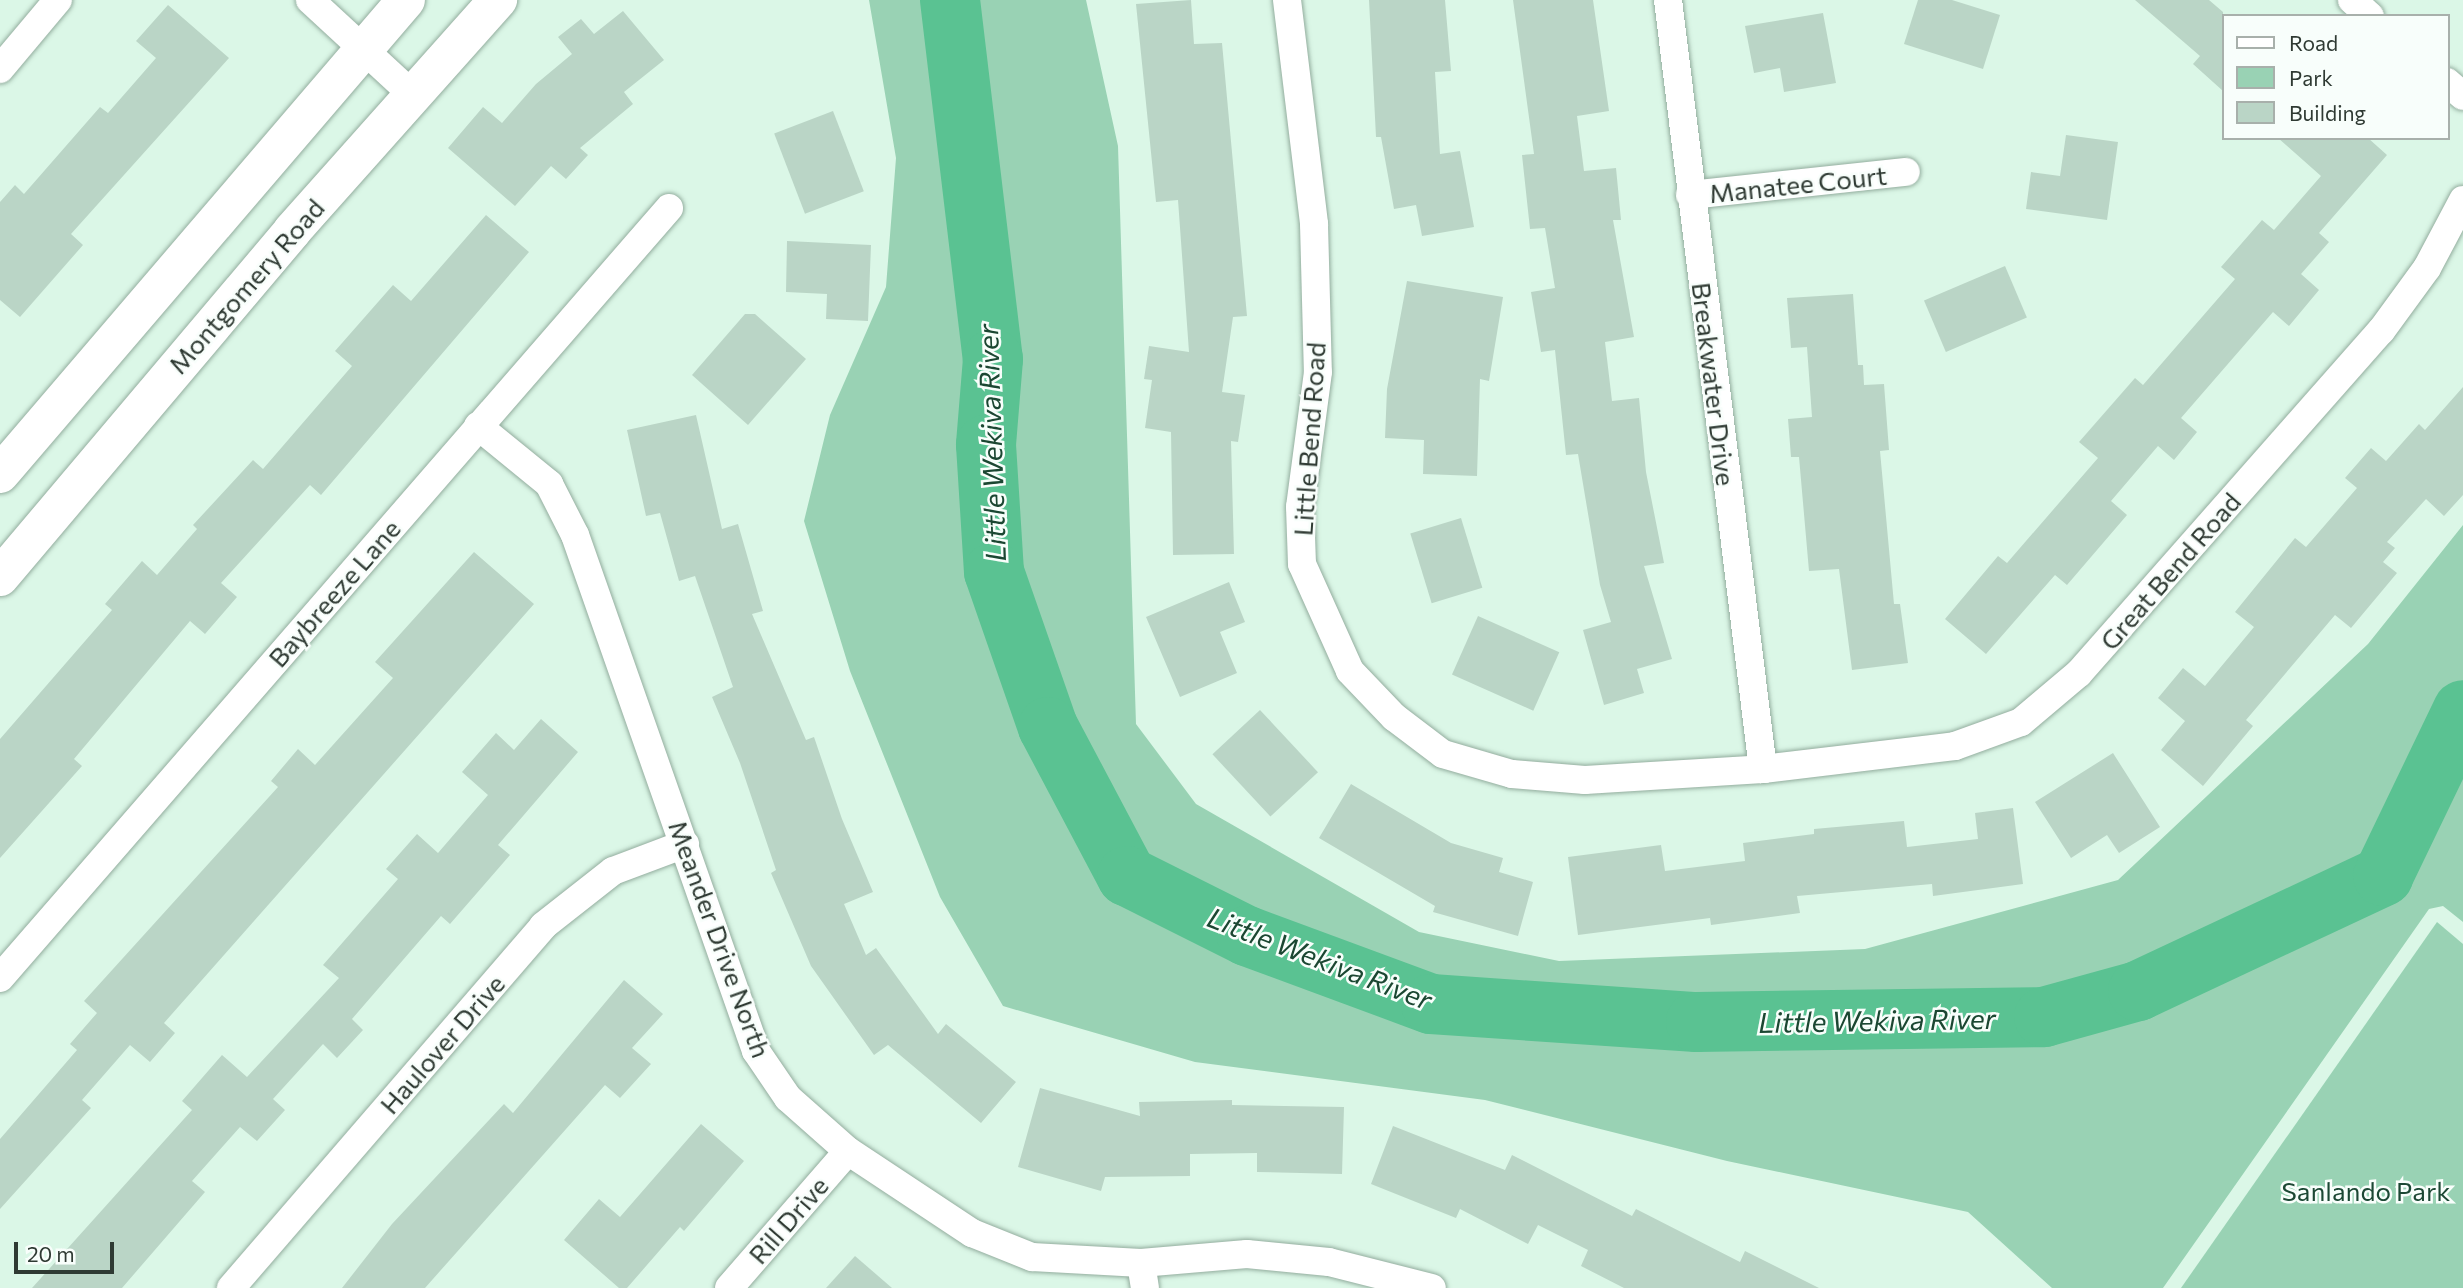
<!DOCTYPE html>
<style>
body{margin:0}
#map{position:relative;width:2463px;height:1288px;overflow:hidden;background:#dbf7e7;font-family:Commissioner,sans-serif}
div>[style]{position:absolute}
[style*='--x']{left:calc(var(--x)*1px);top:calc(var(--y)*1px);width:calc(var(--w)*1px);rotate:calc(var(--a)*1deg)}
.green>*{inset:0;background:#99d2b4}
.river>*{height:60px;margin:-30px;padding:0 30px;transform-origin:30px;border-radius:30px;background:#5ac292}
.building>*{inset:0;background:#bad5c6;transform-origin:0 0}
.roads{filter:drop-shadow(0 0 2px #93ad9e) drop-shadow(0 0 2px #93ad9e)}
.minor>*{height:28px;margin:-14px;padding:0 14px;transform-origin:14px;border-radius:14px;background:#fff}
.secondary>*{height:38px;margin:-19px;padding:0 19px;transform-origin:19px;border-radius:19px;background:#fff}
span{translate:-50% -50%;white-space:nowrap;text-align:center;line-height:1.15;-webkit-text-stroke:5px #f8fefb;paint-order:stroke}
.street-label{font-size:26px;color:#2f3a33}
.park-label{font-size:26px;color:#1c4834}
.water-label{font-size:28px;color:#1b4732;font-style:italic}
.legend{position:absolute;left:2222px;top:14px;width:228px;height:126px;box-sizing:border-box;background:#f8fefb;border:2px solid #a8b0ab;margin:0;padding:9px 12px;list-style:none;font-size:21px;color:#2f3a33}
.legend li{display:flex;align-items:center;gap:14px;height:35px}
.legend b{width:35px;border:2px solid #a8b0ab}
.scale{position:absolute;left:14px;top:1242px;width:100px;height:32px;box-sizing:border-box;border:4px solid #2f3a33;border-top:0;padding-left:9px;font-size:21px;line-height:24px;white-space:nowrap;color:#2f3a33;-webkit-text-stroke:5px #f8fefb;paint-order:stroke}
</style>
<div id="map">
<div class="green">
<i style="clip-path:polygon(869px 0,1086px 0,1118px 146px,1136px 724px,1196px 804px,1419px 932px,1559px 961px,1865px 949px,2118px 880px,2368px 644px,2463px 525px,2463px 922px,2443px 906px,2429px 909px,2163px 1288px,2052px 1288px,1968px 1212px,1727px 1161px,1485px 1100px,1195px 1062px,1003px 1006px,940px 897px,850px 671px,804px 521px,830px 415px,886px 287px,896px 158px)"></i>
<i style="clip-path:polygon(2437px 922px,2463px 944px,2463px 1288px,2181px 1288px)"></i>
</div>
<div class="river">
<i style="--x:950;--y:0;--w:362;--a:83.2"></i>
<i style="--x:993;--y:359;--w:86;--a:94.7"></i>
<i style="--x:986;--y:445;--w:127;--a:86.4"></i>
<i style="--x:994;--y:572;--w:164;--a:70.8"></i>
<i style="--x:1048;--y:727;--w:169;--a:62.1"></i>
<i style="--x:1127;--y:876;--w:134;--a:26.6"></i>
<i style="--x:1247;--y:936;--w:196;--a:20.3"></i>
<i style="--x:1431;--y:1004;--w:266;--a:3.9"></i>
<i style="--x:1696;--y:1022;--w:348;--a:-0.8"></i>
<i style="--x:2044;--y:1017;--w:98;--a:-15.5"></i>
<i style="--x:2138;--y:991;--w:271;--a:-25.1"></i>
<i style="--x:2383;--y:876;--w:184;--a:-64.3"></i>
</div>
<div class="building">
<i style="clip-path:polygon(1191px 0,1194px 44px,1222px 43px,1247px 316px,1233px 317px,1222px 392px,1245px 395px,1238px 442px,1231px 441px,1234px 554px,1173px 555px,1171px 432px,1145px 428px,1152px 380px,1144px 379px,1149px 346px,1189px 352px,1178px 200px,1156px 202px,1136px 4px)"></i>
<i style="clip-path:polygon(1369px 0,1445px 0,1451px 71px,1435px 72px,1440px 154px,1460px 151px,1474px 227px,1422px 236px,1416px 205px,1394px 209px,1381px 137px,1376px 137px)"></i>
<i style="clip-path:polygon(1513px 0,1593px 0,1609px 111px,1577px 116px,1584px 171px,1616px 168px,1621px 220px,1613px 220px,1634px 337px,1605px 342px,1612px 401px,1639px 398px,1646px 472px,1664px 563px,1644px 566px,1672px 659px,1637px 669px,1644px 693px,1604px 705px,1583px 630px,1611px 622px,1600px 585px,1578px 454px,1566px 455px,1555px 350px,1541px 352px,1531px 292px,1555px 288px,1545px 228px,1530px 229px,1522px 155px,1534px 154px)"></i>
<i style="clip-path:polygon(1918px 0,1952px 0,2000px 15px,1983px 69px,1904px 44px)"></i>
<i style="clip-path:polygon(2135px 0,2209px 0,2223px 12px,2223px 91px,2193px 64px,2200px 56px)"></i>
<i style="clip-path:polygon(168px 5px,229px 58px,71px 234px,83px 245px,20px 317px,0 300px,0 202px,15px 185px,24px 194px,100px 107px,108px 113px,156px 58px,136px 41px)"></i>
<i style="clip-path:polygon(623px 11px,664px 60px,624px 92px,633px 104px,580px 148px,588px 155px,566px 179px,551px 166px,515px 206px,448px 148px,483px 107px,502px 123px,536px 84px,572px 54px,558px 37px,581px 19px,594px 34px)"></i>
<i style="clip-path:polygon(1823px 13px,1836px 83px,1784px 92px,1780px 68px,1754px 73px,1745px 26px)"></i>
<i style="left:833px;top:111px;width:86px;height:63px;rotate:69deg"></i>
<i style="clip-path:polygon(2066px 135px,2118px 142px,2107px 220px,2026px 209px,2031px 172px,2060px 176px)"></i>
<i style="clip-path:polygon(2278px 138px,2368px 138px,2387px 155px,2319px 233px,2329px 242px,2301px 274px,2319px 290px,2289px 326px,2273px 312px,2181px 418px,2197px 432px,2174px 460px,2158px 446px,2111px 501px,2127px 515px,2067px 585px,2055px 575px,1986px 654px,1945px 619px,1998px 556px,2007px 563px,2098px 458px,2079px 442px,2135px 378px,2143px 385px,2235px 279px,2221px 267px,2262px 220px,2274px 230px,2321px 176px)"></i>
<i style="clip-path:polygon(486px 215px,529px 252px,321px 495px,310px 485px,221px 583px,237px 597px,205px 634px,190px 621px,74px 759px,82px 766px,0 858px,0 739px,112px 610px,105px 604px,142px 561px,157px 575px,197px 529px,193px 525px,253px 460px,263px 469px,352px 366px,335px 351px,393px 285px,411px 301px)"></i>
<i style="clip-path:polygon(787px 241px,871px 245px,868px 321px,826px 319px,827px 294px,786px 292px)"></i>
<i style="left:2005px;top:266px;width:56px;height:88px;rotate:67deg"></i>
<i style="clip-path:polygon(1407px 281px,1503px 297px,1489px 381px,1480px 379px,1477px 476px,1423px 474px,1424px 440px,1385px 438px,1387px 389px)"></i>
<i style="clip-path:polygon(1853px 294px,1858px 365px,1863px 365px,1864px 385px,1884px 384px,1889px 450px,1880px 451px,1894px 604px,1900px 604px,1908px 663px,1852px 670px,1839px 569px,1809px 571px,1799px 457px,1791px 457px,1788px 419px,1812px 417px,1807px 347px,1791px 348px,1787px 298px)"></i>
<i style="clip-path:polygon(745px 314px,755px 314px,806px 359px,748px 425px,692px 375px)"></i>
<i style="clip-path:polygon(2463px 387px,2463px 495px,2444px 516px,2426px 499px,2387px 542px,2395px 548px,2383px 562px,2397px 573px,2351px 628px,2335px 615px,2246px 720px,2253px 726px,2203px 786px,2161px 750px,2185px 721px,2158px 698px,2183px 668px,2205px 686px,2254px 627px,2235px 612px,2295px 538px,2306px 547px,2357px 488px,2345px 478px,2371px 448px,2386px 461px,2419px 424px,2425px 430px)"></i>
<i style="clip-path:polygon(696px 415px,722px 529px,738px 524px,763px 611px,752px 614px,806px 740px,814px 737px,842px 819px,873px 892px,844px 904px,866px 955px,876px 948px,938px 1034px,946px 1024px,1016px 1082px,981px 1123px,888px 1045px,874px 1055px,811px 966px,771px 873px,776px 870px,740px 763px,712px 697px,733px 687px,695px 576px,679px 581px,660px 513px,646px 516px,627px 430px)"></i>
<i style="left:1461px;top:518px;width:73px;height:53px;rotate:73deg"></i>
<i style="clip-path:polygon(474px 552px,534px 604px,164px 1023px,175px 1033px,150px 1062px,130px 1045px,82px 1100px,91px 1108px,0 1209px,0 1139px,77px 1050px,70px 1044px,97px 1013px,84px 1001px,278px 787px,271px 781px,298px 749px,315px 765px,393px 678px,375px 662px)"></i>
<i style="clip-path:polygon(1229px 582px,1245px 622px,1220px 632px,1237px 673px,1180px 697px,1146px 617px)"></i>
<i style="left:1478px;top:616px;width:89px;height:64px;rotate:24deg"></i>
<i style="left:1260px;top:710px;width:85px;height:65px;rotate:47deg"></i>
<i style="clip-path:polygon(541px 719px,578px 752px,498px 845px,510px 855px,450px 924px,441px 916px,352px 1019px,363px 1030px,337px 1058px,323px 1044px,273px 1099px,285px 1110px,257px 1141px,240px 1127px,192px 1181px,205px 1192px,122px 1288px,32px 1288px,192px 1110px,182px 1101px,222px 1055px,247px 1077px,339px 978px,323px 965px,398px 879px,386px 869px,417px 834px,438px 853px,488px 795px,462px 772px,496px 733px,514px 750px)"></i>
<i style="clip-path:polygon(2113px 753px,2160px 827px,2119px 853px,2107px 835px,2071px 858px,2035px 802px)"></i>
<i style="clip-path:polygon(1351px 784px,1451px 843px,1503px 858px,1499px 872px,1533px 882px,1518px 936px,1433px 912px,1435px 906px,1319px 838px)"></i>
<i style="clip-path:polygon(2013px 808px,2023px 884px,1933px 896px,1932px 884px,1797px 896px,1800px 913px,1711px 925px,1710px 918px,1578px 935px,1568px 857px,1661px 845px,1665px 871px,1745px 861px,1743px 843px,1814px 834px,1814px 829px,1904px 821px,1907px 847px,1978px 839px,1975px 813px)"></i>
<i style="clip-path:polygon(624px 980px,663px 1014px,632px 1048px,651px 1064px,620px 1098px,605px 1085px,425px 1288px,342px 1288px,392px 1224px,504px 1104px,513px 1113px)"></i>
<i style="clip-path:polygon(1040px 1088px,1140px 1116px,1139px 1102px,1232px 1100px,1232px 1105px,1344px 1107px,1342px 1174px,1257px 1172px,1257px 1153px,1190px 1154px,1190px 1176px,1105px 1177px,1101px 1191px,1018px 1167px)"></i>
<i style="clip-path:polygon(701px 1124px,744px 1161px,684px 1231px,680px 1227px,627px 1288px,619px 1288px,564px 1240px,599px 1199px,620px 1217px)"></i>
<i style="clip-path:polygon(1393px 1126px,1505px 1170px,1512px 1155px,1632px 1216px,1636px 1209px,1740px 1262px,1745px 1251px,1819px 1288px,1624px 1288px,1581px 1266px,1588px 1250px,1538px 1225px,1528px 1244px,1460px 1209px,1456px 1218px,1371px 1184px)"></i>
<i style="clip-path:polygon(855px 1256px,892px 1288px,826px 1288px)"></i>
</div>
<div class="roads">
<div class="minor">
<i style="--x:310;--y:0;--w:142;--a:42.7"></i>
<i style="--x:1287;--y:0;--w:226;--a:83.1"></i>
<i style="--x:1314;--y:224;--w:148;--a:88.5"></i>
<i style="--x:1318;--y:372;--w:136;--a:97.6"></i>
<i style="--x:1300;--y:507;--w:57;--a:88"></i>
<i style="--x:1302;--y:564;--w:117;--a:65.8"></i>
<i style="--x:1350;--y:671;--w:64;--a:46.3"></i>
<i style="--x:1394;--y:717;--w:61;--a:37.1"></i>
<i style="--x:1443;--y:754;--w:72;--a:16.2"></i>
<i style="--x:1512;--y:774;--w:73;--a:4.7"></i>
<i style="--x:1585;--y:780;--w:178;--a:-3.5"></i>
<i style="--x:1763;--y:769;--w:193;--a:-6.8"></i>
<i style="--x:1955;--y:746;--w:70;--a:-20"></i>
<i style="--x:2021;--y:722;--w:76;--a:-40.2"></i>
<i style="--x:2079;--y:673;--w:456;--a:-48.6"></i>
<i style="--x:2381;--y:331;--w:78;--a:-53.9"></i>
<i style="--x:2427;--y:268;--w:77;--a:-62.1"></i>
<i style="--x:1668;--y:0;--w:775;--a:82.96"></i>
<i style="--x:2352;--y:0;--w:24;--a:42"></i>
<i style="--x:0;--y:69;--w:90;--a:-50"></i>
<i style="--x:2447;--y:82;--w:21;--a:41"></i>
<i style="--x:1690;--y:195;--w:217;--a:-6.1"></i>
<i style="--x:478;--y:426;--w:92;--a:39.2"></i>
<i style="--x:549;--y:484;--w:57;--a:63"></i>
<i style="--x:575;--y:535;--w:547;--a:70.67"></i>
<i style="--x:756;--y:1051;--w:57;--a:55.8"></i>
<i style="--x:788;--y:1098;--w:80;--a:41.5"></i>
<i style="--x:848;--y:1151;--w:149;--a:33.5"></i>
<i style="--x:972;--y:1233;--w:65;--a:21.8"></i>
<i style="--x:1032;--y:1257;--w:109;--a:3.2"></i>
<i style="--x:1141;--y:1263;--w:106;--a:-4.9"></i>
<i style="--x:1247;--y:1254;--w:82;--a:5.6"></i>
<i style="--x:1329;--y:1262;--w:106;--a:14.2"></i>
<i style="--x:0;--y:978;--w:1020;--a:-49.01"></i>
<i style="--x:1141;--y:1263;--w:25;--a:81"></i>
<i style="--x:231;--y:1288;--w:478;--a:-49.2"></i>
<i style="--x:543;--y:926;--w:89;--a:-38.2"></i>
<i style="--x:613;--y:871;--w:77;--a:-20.6"></i>
<i style="--x:729;--y:1288;--w:181;--a:-49"></i>
</div>
<div class="secondary">
<i style="--x:0;--y:474;--w:624;--a:-49.42"></i>
<i style="--x:0;--y:577;--w:453;--a:-49.8"></i>
<i style="--x:292;--y:231;--w:310;--a:-48.3"></i>
</div>
</div>
<div class="street-label">
<span style="left:1798px;top:184px;rotate:-6deg">Manatee Court</span>
<span style="left:246px;top:286px;rotate:-49deg">Montgomery Road</span>
<span style="left:1714px;top:384px;rotate:83deg">Breakwater Drive</span>
<span style="left:1309px;top:439px;rotate:-86deg">Little Bend Road</span>
<span style="left:2170px;top:571px;rotate:-49deg">Great Bend Road</span>
<span style="left:334px;top:593px;rotate:-49deg">Baybreeze Lane</span>
<span style="left:720px;top:939px;rotate:70deg">Meander Drive North</span>
<span style="left:442px;top:1044px;rotate:-49deg">Haulover Drive</span>
<span style="left:788px;top:1220px;rotate:-49deg">Rill Drive</span>
</div>
<div class="park-label">
<span style="left:2366px;top:1191px">Sanlando Park</span>
</div>
<div class="water-label">
<span style="left:991px;top:443px;rotate:-92deg">Little Wekiva River</span>
<span style="left:1320px;top:958px;rotate:21deg">Little Wekiva River</span>
<span style="left:1877px;top:1020px;rotate:-1deg">Little Wekiva River</span>
</div>
<ul class="legend">
<li><b style="height:9px;background:#fff"></b>Road</li>
<li><b style="height:19px;background:#99d2b4"></b>Park</li>
<li><b style="height:19px;background:#bad5c6"></b>Building</li>
</ul>
<div class="scale">20 m</div>
</div>
